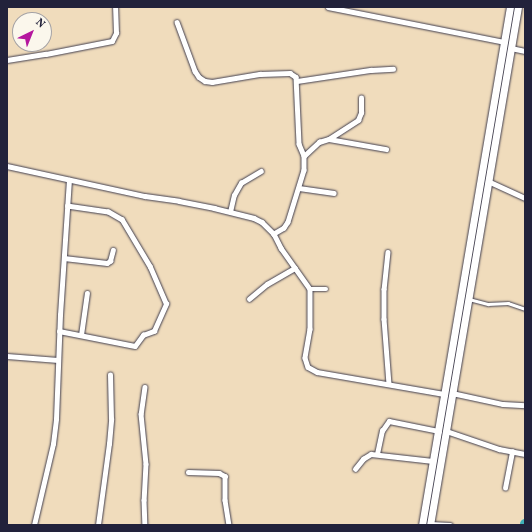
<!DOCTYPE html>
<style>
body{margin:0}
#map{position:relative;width:532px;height:532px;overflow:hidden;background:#f0dcbc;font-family:Vollkorn,serif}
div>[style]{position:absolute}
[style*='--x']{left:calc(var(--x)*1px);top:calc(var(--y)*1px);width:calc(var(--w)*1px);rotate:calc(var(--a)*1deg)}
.river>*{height:10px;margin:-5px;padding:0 5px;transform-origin:5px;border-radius:5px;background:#3fb0b7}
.roads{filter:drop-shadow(0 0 1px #413e4e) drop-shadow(0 0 1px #413e4e)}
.service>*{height:2.5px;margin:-1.25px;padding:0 1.25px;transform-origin:1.25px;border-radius:1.25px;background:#fff}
.minor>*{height:4.5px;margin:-2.25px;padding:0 2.25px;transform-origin:2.25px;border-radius:2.25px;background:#fff}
.primary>*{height:7px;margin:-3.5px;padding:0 3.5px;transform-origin:3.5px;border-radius:3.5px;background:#fff}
span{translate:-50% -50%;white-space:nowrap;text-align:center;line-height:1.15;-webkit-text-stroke:4px #fbf7ec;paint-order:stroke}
.frame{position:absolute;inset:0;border:8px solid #22223b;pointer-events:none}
.north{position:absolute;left:12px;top:12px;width:40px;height:40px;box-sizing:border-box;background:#fbf7ec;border:1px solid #a4a2a5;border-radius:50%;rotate:43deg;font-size:11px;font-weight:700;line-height:16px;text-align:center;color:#22223b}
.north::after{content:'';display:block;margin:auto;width:14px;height:18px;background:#b5179e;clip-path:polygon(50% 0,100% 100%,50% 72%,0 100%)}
</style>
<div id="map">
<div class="river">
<i style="--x:525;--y:525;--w:1;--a:-90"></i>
</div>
<div class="roads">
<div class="service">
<i style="--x:469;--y:299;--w:20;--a:15"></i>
<i style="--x:488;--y:304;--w:20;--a:-3"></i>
<i style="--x:508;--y:303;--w:18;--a:19"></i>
</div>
<div class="minor">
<i style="--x:328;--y:7;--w:179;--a:11.2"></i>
<i style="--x:177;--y:22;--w:52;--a:69.8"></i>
<i style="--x:195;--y:71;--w:7;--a:56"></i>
<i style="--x:199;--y:77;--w:7;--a:34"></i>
<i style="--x:205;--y:81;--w:7;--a:8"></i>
<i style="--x:212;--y:82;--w:49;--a:-9.5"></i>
<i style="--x:260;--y:74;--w:30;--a:-2"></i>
<i style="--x:290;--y:73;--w:7;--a:34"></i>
<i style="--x:296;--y:77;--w:67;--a:87.4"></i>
<i style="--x:299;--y:144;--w:13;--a:67"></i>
<i style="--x:304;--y:156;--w:14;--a:90"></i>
<i style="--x:304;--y:170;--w:54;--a:107.1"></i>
<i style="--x:288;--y:222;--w:7;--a:124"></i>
<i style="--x:284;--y:228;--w:12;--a:149"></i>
<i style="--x:511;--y:48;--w:14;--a:12"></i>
<i style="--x:7;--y:60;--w:39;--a:-9"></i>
<i style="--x:46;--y:54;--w:67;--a:-11.1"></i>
<i style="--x:112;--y:41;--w:9;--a:-63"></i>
<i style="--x:116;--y:33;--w:26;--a:-92"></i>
<i style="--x:297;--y:81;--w:75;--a:-8.5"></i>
<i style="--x:371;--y:70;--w:22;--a:-3"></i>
<i style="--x:329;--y:139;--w:35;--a:-33"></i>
<i style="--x:358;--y:120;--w:8;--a:-67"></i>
<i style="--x:361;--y:113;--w:15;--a:-90"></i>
<i style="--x:304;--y:156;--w:21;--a:-43"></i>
<i style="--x:319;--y:142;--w:10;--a:-17"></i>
<i style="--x:329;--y:139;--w:58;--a:10"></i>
<i style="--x:7;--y:166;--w:141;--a:12.3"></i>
<i style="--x:145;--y:196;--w:34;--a:8"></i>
<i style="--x:179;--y:201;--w:36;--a:11"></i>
<i style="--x:214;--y:208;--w:41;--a:14"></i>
<i style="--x:254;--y:218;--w:9;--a:27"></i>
<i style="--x:262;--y:222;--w:17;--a:45"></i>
<i style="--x:274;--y:234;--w:16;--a:63"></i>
<i style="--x:281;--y:248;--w:50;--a:54.7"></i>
<i style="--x:310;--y:289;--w:40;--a:90"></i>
<i style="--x:310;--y:329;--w:29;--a:100"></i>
<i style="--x:305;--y:358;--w:9;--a:72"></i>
<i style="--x:308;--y:367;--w:10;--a:29"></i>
<i style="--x:317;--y:372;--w:130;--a:9.8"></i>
<i style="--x:488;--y:181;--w:41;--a:24.7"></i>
<i style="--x:299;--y:188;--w:35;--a:8"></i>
<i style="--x:230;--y:212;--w:17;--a:-77"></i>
<i style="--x:234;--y:195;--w:14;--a:-60"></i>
<i style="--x:241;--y:183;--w:23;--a:-31"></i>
<i style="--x:388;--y:252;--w:37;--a:96"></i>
<i style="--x:384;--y:289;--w:30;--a:90"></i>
<i style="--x:384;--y:319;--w:65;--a:85.6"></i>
<i style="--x:64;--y:258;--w:43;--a:6.6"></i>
<i style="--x:107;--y:263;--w:4;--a:-34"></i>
<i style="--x:110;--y:261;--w:11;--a:-75"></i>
<i style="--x:310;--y:289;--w:16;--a:0"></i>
<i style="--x:249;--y:299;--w:23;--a:-40"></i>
<i style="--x:267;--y:284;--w:32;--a:-30"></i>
<i style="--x:59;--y:331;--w:77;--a:11.2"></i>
<i style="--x:135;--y:346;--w:14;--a:-54"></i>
<i style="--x:143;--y:335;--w:12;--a:-20"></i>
<i style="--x:154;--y:331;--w:30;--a:-66"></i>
<i style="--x:166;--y:304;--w:40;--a:-113.4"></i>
<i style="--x:150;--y:267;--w:55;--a:-120.8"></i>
<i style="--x:122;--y:220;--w:16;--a:-150"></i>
<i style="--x:108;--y:212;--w:41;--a:-171.7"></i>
<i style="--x:81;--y:335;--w:42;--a:-81.9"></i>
<i style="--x:7;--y:356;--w:51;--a:4.5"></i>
<i style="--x:145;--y:387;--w:27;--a:98"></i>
<i style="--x:141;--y:414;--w:50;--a:84.3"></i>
<i style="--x:146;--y:464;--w:36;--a:93"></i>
<i style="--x:144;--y:500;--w:25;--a:88"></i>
<i style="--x:452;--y:393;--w:52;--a:12.2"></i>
<i style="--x:503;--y:404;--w:22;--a:3"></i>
<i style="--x:446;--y:431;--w:56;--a:18.8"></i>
<i style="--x:499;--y:449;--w:26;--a:11"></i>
<i style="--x:377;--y:454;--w:24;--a:-78"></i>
<i style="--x:382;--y:431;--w:12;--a:-55"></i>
<i style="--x:389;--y:421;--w:51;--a:11.3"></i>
<i style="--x:355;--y:469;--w:13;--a:-51"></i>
<i style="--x:363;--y:459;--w:9;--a:-32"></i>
<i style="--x:371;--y:454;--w:62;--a:6.4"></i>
<i style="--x:188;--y:472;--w:31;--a:2"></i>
<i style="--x:219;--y:473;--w:7;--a:27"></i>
<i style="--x:225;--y:476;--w:24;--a:90"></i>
<i style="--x:225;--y:500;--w:25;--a:81"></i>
<i style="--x:505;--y:488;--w:37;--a:-79"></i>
<i style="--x:430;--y:524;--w:20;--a:3"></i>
<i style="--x:34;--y:525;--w:83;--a:-76.8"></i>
<i style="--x:53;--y:444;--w:25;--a:-83"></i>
<i style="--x:56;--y:419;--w:104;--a:-87.8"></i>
<i style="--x:60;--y:315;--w:135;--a:-86.2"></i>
<i style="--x:98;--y:525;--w:82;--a:-82.3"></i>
<i style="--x:109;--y:444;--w:25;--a:-85"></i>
<i style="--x:111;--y:419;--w:44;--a:-91.3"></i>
</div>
<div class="primary">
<i style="--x:422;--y:525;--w:525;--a:-80.36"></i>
<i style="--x:430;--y:525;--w:525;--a:-80.36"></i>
</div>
</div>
<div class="frame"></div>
<div class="north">N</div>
</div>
